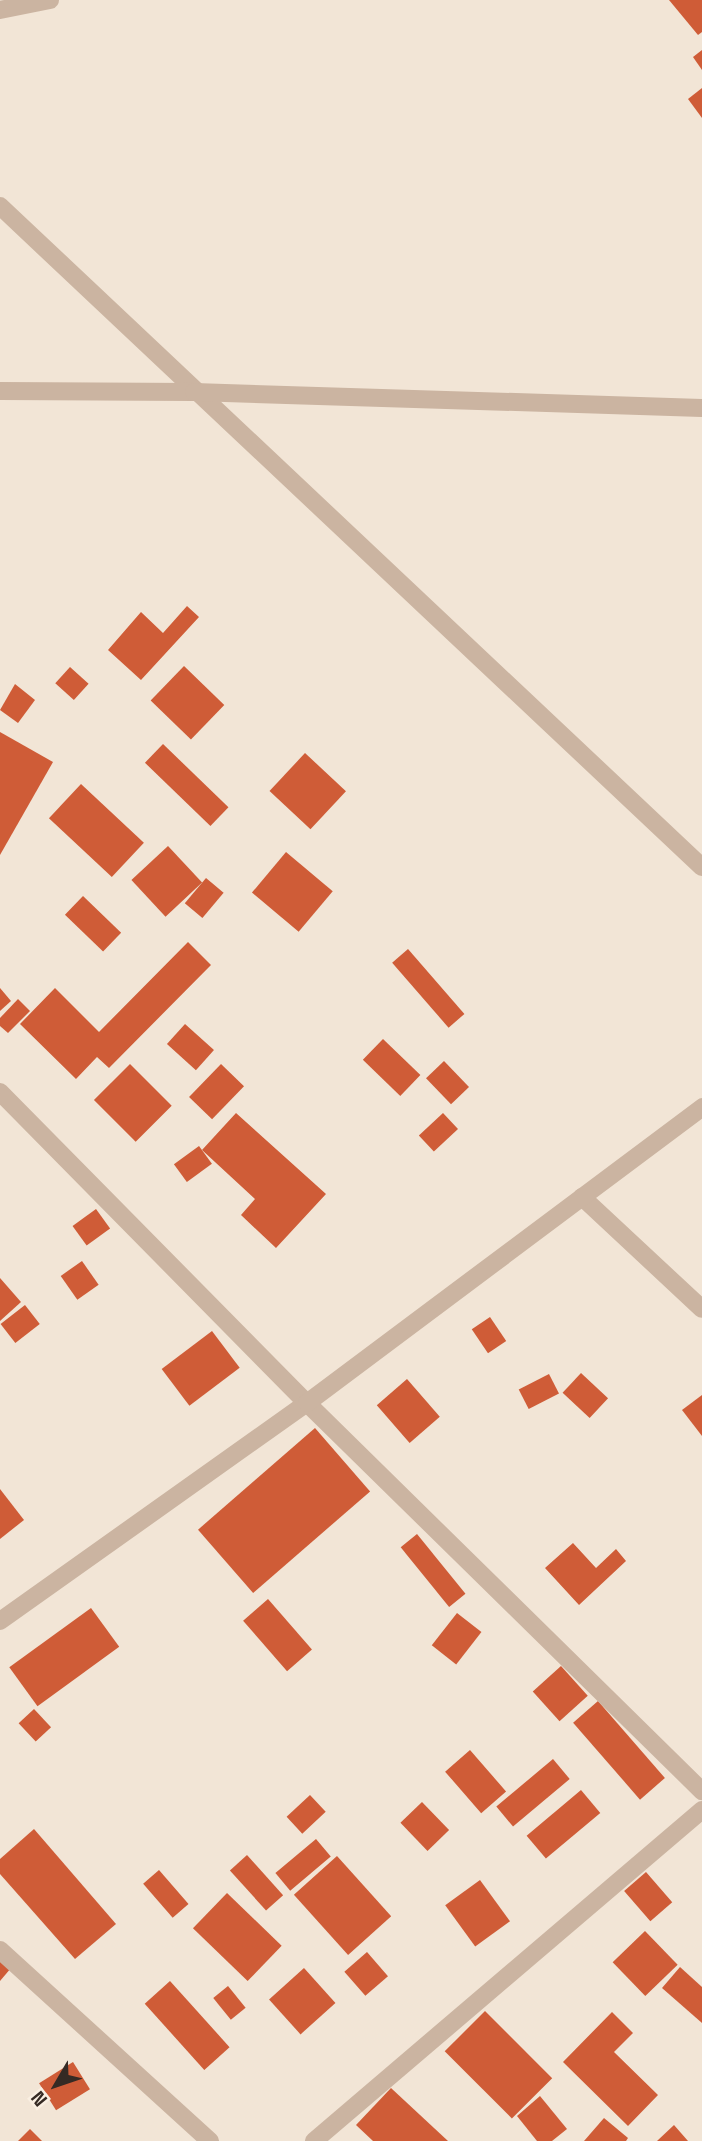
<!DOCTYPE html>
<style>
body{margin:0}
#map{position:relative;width:702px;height:2141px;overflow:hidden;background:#f2e5d6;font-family:"Space Grotesk",sans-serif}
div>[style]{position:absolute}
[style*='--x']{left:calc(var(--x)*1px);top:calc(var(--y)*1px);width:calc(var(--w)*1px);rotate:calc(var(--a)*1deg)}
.building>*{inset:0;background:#cf5c37;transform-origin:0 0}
.minor>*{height:18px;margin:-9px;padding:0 9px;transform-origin:9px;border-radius:9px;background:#cbb4a1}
.tertiary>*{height:18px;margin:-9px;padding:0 9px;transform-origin:9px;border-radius:9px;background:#cbb4a1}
span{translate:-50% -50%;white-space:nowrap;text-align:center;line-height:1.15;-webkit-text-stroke:5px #faefe2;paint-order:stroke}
.north{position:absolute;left:21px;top:2050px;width:70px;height:70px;-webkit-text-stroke:5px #faefe2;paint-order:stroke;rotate:231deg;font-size:19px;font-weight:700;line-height:28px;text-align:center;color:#352a24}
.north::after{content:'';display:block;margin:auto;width:24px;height:32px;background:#352a24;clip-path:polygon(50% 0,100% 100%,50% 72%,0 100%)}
</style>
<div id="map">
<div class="building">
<i style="clip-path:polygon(669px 0,702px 0,702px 32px,698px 35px)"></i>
<i style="clip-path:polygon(702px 50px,702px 70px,693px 57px)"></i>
<i style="clip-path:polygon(702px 88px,702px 118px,688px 99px)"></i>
<i style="clip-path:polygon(187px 606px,199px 617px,141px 680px,108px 650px,141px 612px,163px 633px)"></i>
<i style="left:184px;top:666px;width:56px;height:48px;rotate:44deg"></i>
<i style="left:70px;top:667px;width:25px;height:22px;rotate:42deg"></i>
<i style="clip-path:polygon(15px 684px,35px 700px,18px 723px,0 710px)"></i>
<i style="clip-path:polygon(0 732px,53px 762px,0 855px)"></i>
<i style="left:163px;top:744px;width:91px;height:26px;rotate:44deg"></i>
<i style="left:305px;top:753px;width:56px;height:52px;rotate:43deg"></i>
<i style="left:81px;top:784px;width:86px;height:47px;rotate:43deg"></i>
<i style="left:168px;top:846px;width:50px;height:50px;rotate:47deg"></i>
<i style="left:286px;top:852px;width:61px;height:53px;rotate:40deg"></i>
<i style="left:206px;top:878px;width:23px;height:33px;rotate:40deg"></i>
<i style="left:83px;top:896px;width:53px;height:26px;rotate:44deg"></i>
<i style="clip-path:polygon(188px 942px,211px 965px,109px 1068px,97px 1057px,76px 1079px,20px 1024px,55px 988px,99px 1032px)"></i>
<i style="left:408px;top:949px;width:86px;height:21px;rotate:49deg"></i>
<i style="clip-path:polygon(0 988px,11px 1001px,0 1011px)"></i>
<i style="clip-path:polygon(18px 999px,30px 1011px,8px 1033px,0 1026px,0 1018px)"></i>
<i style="left:185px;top:1024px;width:39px;height:27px;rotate:42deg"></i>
<i style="left:383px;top:1039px;width:52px;height:29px;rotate:44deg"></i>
<i style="left:444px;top:1061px;width:36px;height:25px;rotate:46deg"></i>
<i style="left:130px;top:1064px;width:59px;height:51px;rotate:45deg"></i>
<i style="left:221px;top:1064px;width:32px;height:46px;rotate:44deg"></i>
<i style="clip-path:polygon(236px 1113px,326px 1194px,276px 1248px,241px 1215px,255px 1199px,202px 1150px)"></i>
<i style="left:443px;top:1113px;width:22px;height:33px;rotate:47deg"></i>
<i style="left:199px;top:1146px;width:22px;height:31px;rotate:54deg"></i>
<i style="left:96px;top:1209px;width:24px;height:29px;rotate:54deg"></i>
<i style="left:82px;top:1261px;width:29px;height:26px;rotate:55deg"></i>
<i style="clip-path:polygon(0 1278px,21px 1302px,0 1321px)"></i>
<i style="left:25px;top:1305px;width:24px;height:31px;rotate:52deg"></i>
<i style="left:490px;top:1317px;width:29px;height:22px;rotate:56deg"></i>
<i style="left:212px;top:1331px;width:46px;height:63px;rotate:53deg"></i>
<i style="left:581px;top:1373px;width:37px;height:27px;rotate:43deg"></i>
<i style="left:549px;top:1374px;width:22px;height:34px;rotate:63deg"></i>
<i style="left:407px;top:1379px;width:50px;height:40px;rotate:49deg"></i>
<i style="clip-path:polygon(702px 1395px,702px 1436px,682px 1410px)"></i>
<i style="left:315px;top:1428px;width:84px;height:155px;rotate:49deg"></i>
<i style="clip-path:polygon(0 1489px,24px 1520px,0 1539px)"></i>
<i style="left:417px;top:1534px;width:77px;height:21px;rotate:51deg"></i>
<i style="clip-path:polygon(573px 1543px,596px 1568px,616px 1549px,626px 1561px,579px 1605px,545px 1568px)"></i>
<i style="left:268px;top:1599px;width:67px;height:33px;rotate:49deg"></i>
<i style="left:91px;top:1608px;width:48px;height:101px;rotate:54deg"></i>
<i style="left:457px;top:1613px;width:31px;height:41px;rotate:38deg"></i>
<i style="left:561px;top:1666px;width:40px;height:38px;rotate:48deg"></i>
<i style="left:598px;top:1701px;width:102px;height:33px;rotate:49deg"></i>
<i style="left:34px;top:1709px;width:25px;height:21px;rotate:47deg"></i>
<i style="left:470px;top:1750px;width:55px;height:33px;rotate:49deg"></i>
<i style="left:553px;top:1759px;width:26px;height:74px;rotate:50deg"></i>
<i style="left:581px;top:1790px;width:30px;height:71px;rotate:50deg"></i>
<i style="left:310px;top:1795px;width:23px;height:32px;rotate:47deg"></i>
<i style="left:422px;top:1802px;width:39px;height:30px;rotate:46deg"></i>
<i style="clip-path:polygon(34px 1829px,116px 1924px,75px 1959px,0 1874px,0 1859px)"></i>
<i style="left:316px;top:1839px;width:23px;height:53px;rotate:50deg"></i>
<i style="left:247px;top:1855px;width:54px;height:23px;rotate:48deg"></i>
<i style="left:337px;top:1856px;width:81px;height:58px;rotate:48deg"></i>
<i style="left:159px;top:1870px;width:45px;height:21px;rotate:49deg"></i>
<i style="left:646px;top:1872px;width:40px;height:29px;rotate:49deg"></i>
<i style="left:480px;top:1880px;width:51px;height:43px;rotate:54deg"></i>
<i style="left:227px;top:1893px;width:76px;height:49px;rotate:44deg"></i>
<i style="left:645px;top:1931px;width:47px;height:45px;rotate:46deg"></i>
<i style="clip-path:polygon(0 1945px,17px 1961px,0 1981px)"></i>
<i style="left:367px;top:1952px;width:32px;height:30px;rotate:49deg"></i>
<i style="clip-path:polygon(680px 1967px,702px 1987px,702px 2023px,662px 1988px)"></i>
<i style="left:304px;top:1968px;width:47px;height:47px;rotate:48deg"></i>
<i style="left:170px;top:1981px;width:89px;height:34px;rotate:48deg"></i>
<i style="left:228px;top:1986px;width:28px;height:19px;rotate:51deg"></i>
<i style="left:485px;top:2011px;width:95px;height:57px;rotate:45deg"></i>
<i style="clip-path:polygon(612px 2012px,633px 2033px,614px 2052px,658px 2095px,628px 2126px,563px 2062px)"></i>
<i style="left:73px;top:2062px;width:32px;height:40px;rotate:58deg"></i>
<i style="clip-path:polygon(391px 2088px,448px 2141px,373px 2141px,356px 2125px)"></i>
<i style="clip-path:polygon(540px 2096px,567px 2129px,552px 2141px,537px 2141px,517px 2116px)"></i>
<i style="clip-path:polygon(604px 2118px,628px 2138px,626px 2141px,584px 2141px)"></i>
<i style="clip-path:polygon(674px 2125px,688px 2141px,657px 2141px)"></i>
<i style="clip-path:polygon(30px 2129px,42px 2141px,18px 2141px)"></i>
</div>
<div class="minor">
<i style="--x:0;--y:10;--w:51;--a:-11.3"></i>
<i style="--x:0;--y:206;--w:964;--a:43.28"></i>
<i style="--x:0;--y:1092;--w:437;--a:45.4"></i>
<i style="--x:307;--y:1403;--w:554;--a:44.49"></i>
<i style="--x:582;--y:1197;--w:164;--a:43"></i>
<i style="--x:0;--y:1621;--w:377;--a:-35.4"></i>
<i style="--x:307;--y:1403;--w:494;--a:-36.8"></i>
<i style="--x:0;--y:1950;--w:284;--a:42.3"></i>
<i style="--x:314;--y:2141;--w:510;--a:-40.47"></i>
</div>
<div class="tertiary">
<i style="--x:0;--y:391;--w:194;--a:0.3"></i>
<i style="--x:194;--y:392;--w:508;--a:1.8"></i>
</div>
<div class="north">N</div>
</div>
